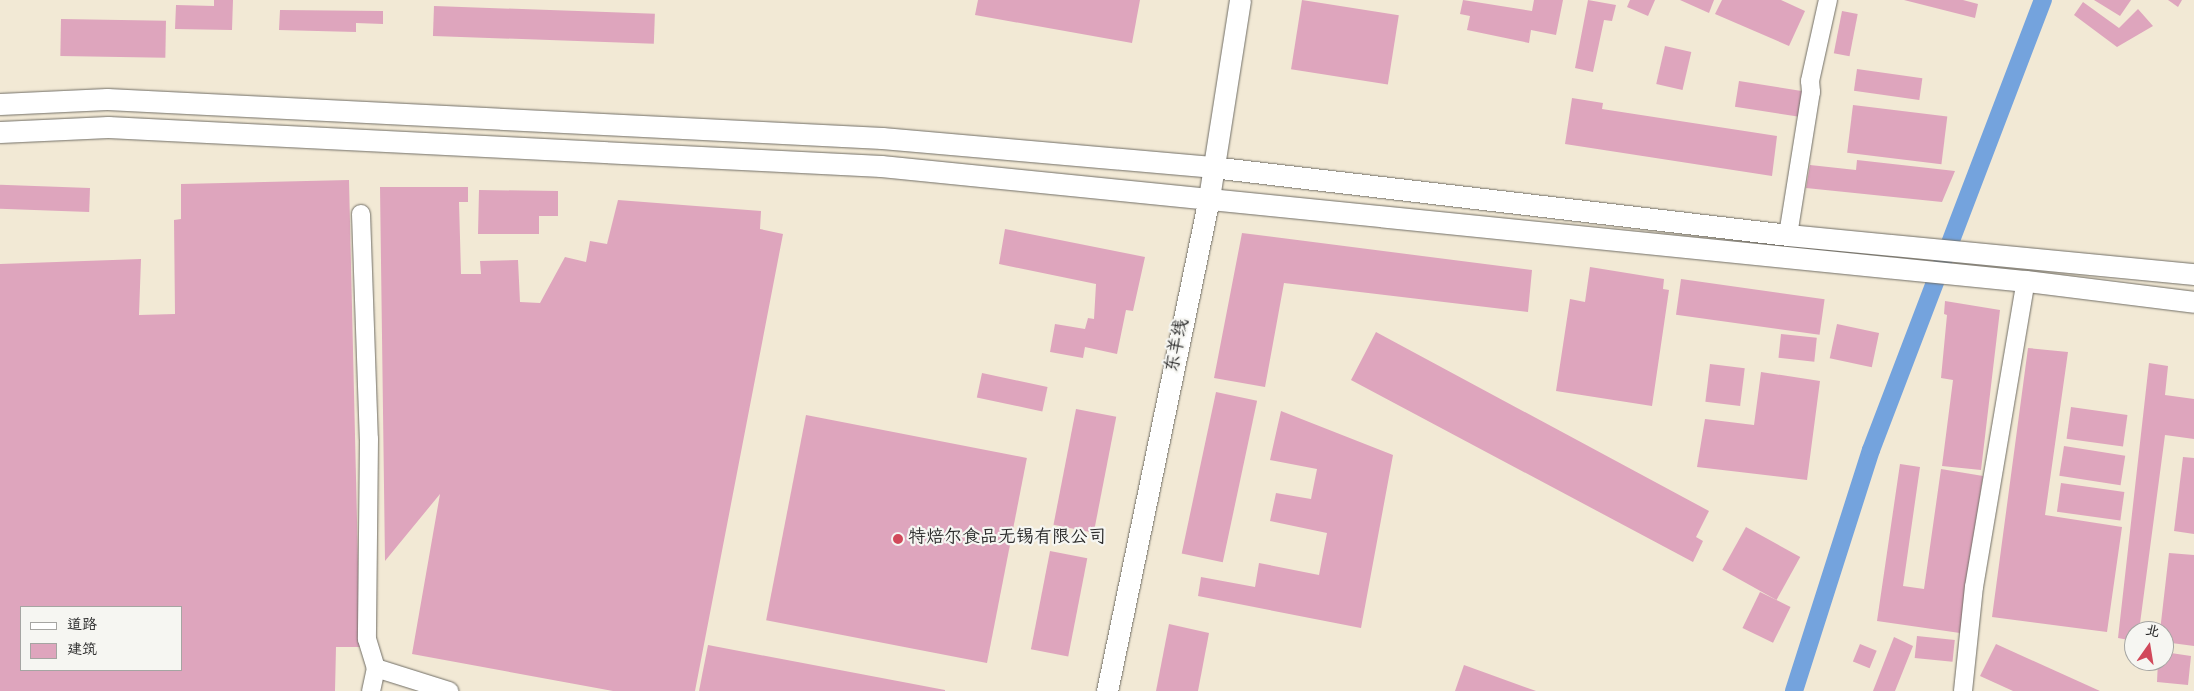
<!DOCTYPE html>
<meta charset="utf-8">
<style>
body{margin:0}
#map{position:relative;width:2194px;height:691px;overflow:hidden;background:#f2e9d5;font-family:Dekko,"LXGW WenKai TC",sans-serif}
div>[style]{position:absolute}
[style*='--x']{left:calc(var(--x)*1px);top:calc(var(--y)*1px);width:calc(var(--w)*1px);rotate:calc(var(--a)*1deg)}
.canal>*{height:18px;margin:-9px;padding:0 9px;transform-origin:9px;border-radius:9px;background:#74a3dd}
.building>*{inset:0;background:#dea5bd;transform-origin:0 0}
.roads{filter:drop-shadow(0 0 1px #716e66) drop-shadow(0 0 1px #716e66)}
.minor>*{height:18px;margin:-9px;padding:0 9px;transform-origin:9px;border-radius:9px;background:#fff}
.major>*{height:21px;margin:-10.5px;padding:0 10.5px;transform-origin:10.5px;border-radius:10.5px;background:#fff}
.dots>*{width:14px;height:14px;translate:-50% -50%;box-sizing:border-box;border:2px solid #f6f6f2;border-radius:50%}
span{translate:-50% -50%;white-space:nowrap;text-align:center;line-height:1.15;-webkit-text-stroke:4.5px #f6f6f2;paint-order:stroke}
.street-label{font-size:18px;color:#2b2b2b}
.poi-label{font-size:18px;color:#2b2b2b}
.left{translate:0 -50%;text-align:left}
.legend{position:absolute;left:20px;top:606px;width:162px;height:65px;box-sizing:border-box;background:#f6f6f2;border:1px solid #a5a5a2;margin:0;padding:6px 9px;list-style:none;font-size:15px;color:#2b2b2b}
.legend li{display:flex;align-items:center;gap:10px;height:25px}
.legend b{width:25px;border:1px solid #a5a5a2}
.north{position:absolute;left:2124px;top:621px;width:50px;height:50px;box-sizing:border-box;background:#f6f6f2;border:1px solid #a5a5a2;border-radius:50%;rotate:13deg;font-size:14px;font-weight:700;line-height:20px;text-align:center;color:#2b2b2b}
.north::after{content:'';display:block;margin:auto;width:18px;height:22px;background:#d1495b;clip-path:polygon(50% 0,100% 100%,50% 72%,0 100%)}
</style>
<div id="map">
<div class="canal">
<i style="--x:1794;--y:691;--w:253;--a:-72.3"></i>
<i style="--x:1871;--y:450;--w:482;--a:-69.1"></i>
</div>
<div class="building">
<i style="clip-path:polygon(214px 0,233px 0,232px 30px,175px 29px,176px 5px,214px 6px)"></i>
<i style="clip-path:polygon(978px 0,1140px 0,1132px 43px,975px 15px)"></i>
<i style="left:1302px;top:0;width:98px;height:70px;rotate:9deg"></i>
<i style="clip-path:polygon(1463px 0,1532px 11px,1534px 0,1563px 0,1556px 35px,1531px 30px,1529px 43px,1467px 30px,1470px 16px,1460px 14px)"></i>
<i style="clip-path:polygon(1588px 0,1616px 5px,1612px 21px,1604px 20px,1593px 72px,1575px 68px)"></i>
<i style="clip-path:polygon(1630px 0,1655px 0,1648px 16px,1627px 7px)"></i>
<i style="clip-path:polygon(1680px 0,1714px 0,1709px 13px)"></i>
<i style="clip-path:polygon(1722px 0,1781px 0,1805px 11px,1789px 46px,1715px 14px)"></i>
<i style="clip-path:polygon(1904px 0,1963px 0,1978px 4px,1975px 18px)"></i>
<i style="clip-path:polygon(2094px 0,2131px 0,2120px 16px)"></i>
<i style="clip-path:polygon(2168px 0,2182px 0,2178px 7px)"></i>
<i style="clip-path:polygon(2083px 2px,2119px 28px,2138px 9px,2153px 26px,2117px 47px,2074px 15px)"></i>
<i style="left:434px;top:6px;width:221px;height:30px;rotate:2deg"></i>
<i style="clip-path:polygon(280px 10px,383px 11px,383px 24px,356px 23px,356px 32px,279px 30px)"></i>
<i style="left:1842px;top:11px;width:16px;height:43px;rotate:11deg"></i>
<i style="left:61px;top:19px;width:105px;height:37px;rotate:1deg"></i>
<i style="left:1665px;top:46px;width:27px;height:39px;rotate:13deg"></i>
<i style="left:1857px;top:69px;width:66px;height:22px;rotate:8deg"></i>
<i style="left:1739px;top:81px;width:65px;height:26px;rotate:9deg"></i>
<i style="clip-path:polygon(1572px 98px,1603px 103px,1602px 109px,1777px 136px,1772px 176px,1565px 144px)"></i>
<i style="left:1853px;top:105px;width:95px;height:48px;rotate:7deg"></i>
<i style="clip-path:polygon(1857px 160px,1955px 171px,1942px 202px,1806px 188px,1810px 165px,1856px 170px)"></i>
<i style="clip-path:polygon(evenodd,349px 180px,360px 647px,336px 647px,335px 691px,0 691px,0 264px,141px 259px,139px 315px,175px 314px,174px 220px,181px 219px,181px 184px,349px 180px,21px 607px,181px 607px,181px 670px,21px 670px,21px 607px)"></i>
<i style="clip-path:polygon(380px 187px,468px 187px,468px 202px,459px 202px,461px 274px,481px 274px,480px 261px,518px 260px,520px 302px,540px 303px,565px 257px,586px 262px,590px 241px,607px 244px,618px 200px,761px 211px,760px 229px,783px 234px,695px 691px,613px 691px,412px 654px,440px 494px,385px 561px)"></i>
<i style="left:90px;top:188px;width:24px;height:90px;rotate:92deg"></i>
<i style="clip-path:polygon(479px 190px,558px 191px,558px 216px,539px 216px,539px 234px,478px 234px)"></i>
<i style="clip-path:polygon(1005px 229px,1145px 257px,1133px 311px,1126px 310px,1117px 354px,1085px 347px,1083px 358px,1050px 352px,1055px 324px,1085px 329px,1088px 318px,1094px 319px,1096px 284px,999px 264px)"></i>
<i style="clip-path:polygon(1242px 233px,1532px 270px,1528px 312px,1284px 283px,1265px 387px,1214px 378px)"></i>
<i style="clip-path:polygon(1590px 267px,1664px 279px,1663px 289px,1669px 290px,1652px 406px,1556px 391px,1570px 299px,1585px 302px)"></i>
<i style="left:1681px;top:279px;width:145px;height:36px;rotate:8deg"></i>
<i style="clip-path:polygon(1945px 301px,2000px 310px,1981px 470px,1942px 466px,1953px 380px,1941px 378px,1947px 315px,1944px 314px)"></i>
<i style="left:1837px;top:324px;width:43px;height:35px;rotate:12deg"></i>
<i style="clip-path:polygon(1376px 332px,1709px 511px,1696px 537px,1703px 541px,1693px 562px,1351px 380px)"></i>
<i style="left:1781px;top:334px;width:36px;height:24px;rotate:6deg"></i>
<i style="clip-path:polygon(2028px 348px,2068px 352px,2045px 515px,2122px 527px,2107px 632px,1992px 617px)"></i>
<i style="clip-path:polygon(2149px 363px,2168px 366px,2165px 395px,2194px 399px,2194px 439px,2165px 435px,2139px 631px,2134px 631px,2134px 641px,2118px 638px)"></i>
<i style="left:1710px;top:364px;width:35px;height:38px;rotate:7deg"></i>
<i style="clip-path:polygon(1761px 372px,1820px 381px,1807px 480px,1697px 467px,1705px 419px,1754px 425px)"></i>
<i style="left:982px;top:373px;width:67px;height:25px;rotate:12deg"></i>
<i style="left:1216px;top:392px;width:42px;height:165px;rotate:12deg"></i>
<i style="left:2071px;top:407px;width:57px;height:32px;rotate:8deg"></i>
<i style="left:1076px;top:409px;width:41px;height:118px;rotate:11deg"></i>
<i style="clip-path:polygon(1281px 411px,1393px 455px,1361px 628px,1198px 596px,1201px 577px,1255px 587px,1259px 563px,1319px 575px,1327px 533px,1270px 521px,1276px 493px,1311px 499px,1317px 469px,1270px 460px)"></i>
<i style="left:806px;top:415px;width:225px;height:209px;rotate:11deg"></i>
<i style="left:2064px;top:446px;width:62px;height:30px;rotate:9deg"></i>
<i style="clip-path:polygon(2183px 457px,2194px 458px,2194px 534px,2174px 531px)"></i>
<i style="clip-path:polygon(1900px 464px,1920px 467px,1903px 586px,1924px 589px,1941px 469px,1983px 476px,1960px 633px,1877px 621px)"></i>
<i style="left:2061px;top:483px;width:64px;height:29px;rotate:8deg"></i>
<i style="left:1746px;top:527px;width:62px;height:49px;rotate:29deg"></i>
<i style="left:1050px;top:551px;width:38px;height:100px;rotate:11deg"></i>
<i style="clip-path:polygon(2169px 553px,2194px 555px,2194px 646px,2164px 642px,2164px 631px,2160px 631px)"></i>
<i style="left:1760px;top:592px;width:34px;height:40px;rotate:26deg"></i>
<i style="clip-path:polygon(1169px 624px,1209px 633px,1198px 691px,1156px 691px)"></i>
<i style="left:1917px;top:636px;width:38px;height:22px;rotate:6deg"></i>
<i style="clip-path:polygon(1894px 637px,1913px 646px,1895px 691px,1873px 691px)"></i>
<i style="left:1860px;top:644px;width:18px;height:19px;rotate:22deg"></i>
<i style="clip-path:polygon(1996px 644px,2100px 691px,2013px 691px,1980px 676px)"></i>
<i style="clip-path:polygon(708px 645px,945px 690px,945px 691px,699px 691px)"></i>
<i style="clip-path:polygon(2164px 652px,2191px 656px,2188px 685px,2157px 682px,2158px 661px,2164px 661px)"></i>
<i style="clip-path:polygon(1464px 665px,1536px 691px,1455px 691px)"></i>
</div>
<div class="roads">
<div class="minor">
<i style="--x:361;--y:214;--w:225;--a:88"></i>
<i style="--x:369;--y:439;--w:200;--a:90.6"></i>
<i style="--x:367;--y:639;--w:30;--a:73"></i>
<i style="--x:376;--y:668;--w:24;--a:102"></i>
<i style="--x:1788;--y:235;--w:145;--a:-80.9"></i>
<i style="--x:1811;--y:92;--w:11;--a:-95"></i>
<i style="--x:1810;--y:81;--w:83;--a:-77.5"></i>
<i style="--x:376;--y:668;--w:77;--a:17.5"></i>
<i style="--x:1963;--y:691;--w:105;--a:-84"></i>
<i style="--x:1974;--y:587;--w:310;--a:-80.4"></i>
</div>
<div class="major">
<i style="--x:0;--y:104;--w:107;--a:-2.7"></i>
<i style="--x:107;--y:99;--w:776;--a:2.88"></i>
<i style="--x:882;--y:138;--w:331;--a:5"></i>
<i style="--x:1212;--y:167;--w:580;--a:6.73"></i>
<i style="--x:1788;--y:235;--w:408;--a:5.5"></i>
<i style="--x:0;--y:132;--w:108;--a:-2.7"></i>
<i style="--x:108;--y:127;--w:774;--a:2.89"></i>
<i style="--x:881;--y:166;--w:1151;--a:5.74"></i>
<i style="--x:2026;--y:281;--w:169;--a:7.1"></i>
<i style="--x:1107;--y:691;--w:503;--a:-78.31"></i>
<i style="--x:1209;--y:198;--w:200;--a:-81.1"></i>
</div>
</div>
<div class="dots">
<i style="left:898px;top:539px;background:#d1495b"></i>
</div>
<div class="street-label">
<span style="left:1179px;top:346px;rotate:-78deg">东羊线</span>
</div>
<div class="poi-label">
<span class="left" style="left:908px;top:539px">特焙尔食品无锡有限公司</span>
</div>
<ul class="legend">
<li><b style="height:6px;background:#fff"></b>道路</li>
<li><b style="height:14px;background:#dea5bd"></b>建筑</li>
</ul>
<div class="north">北</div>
</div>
